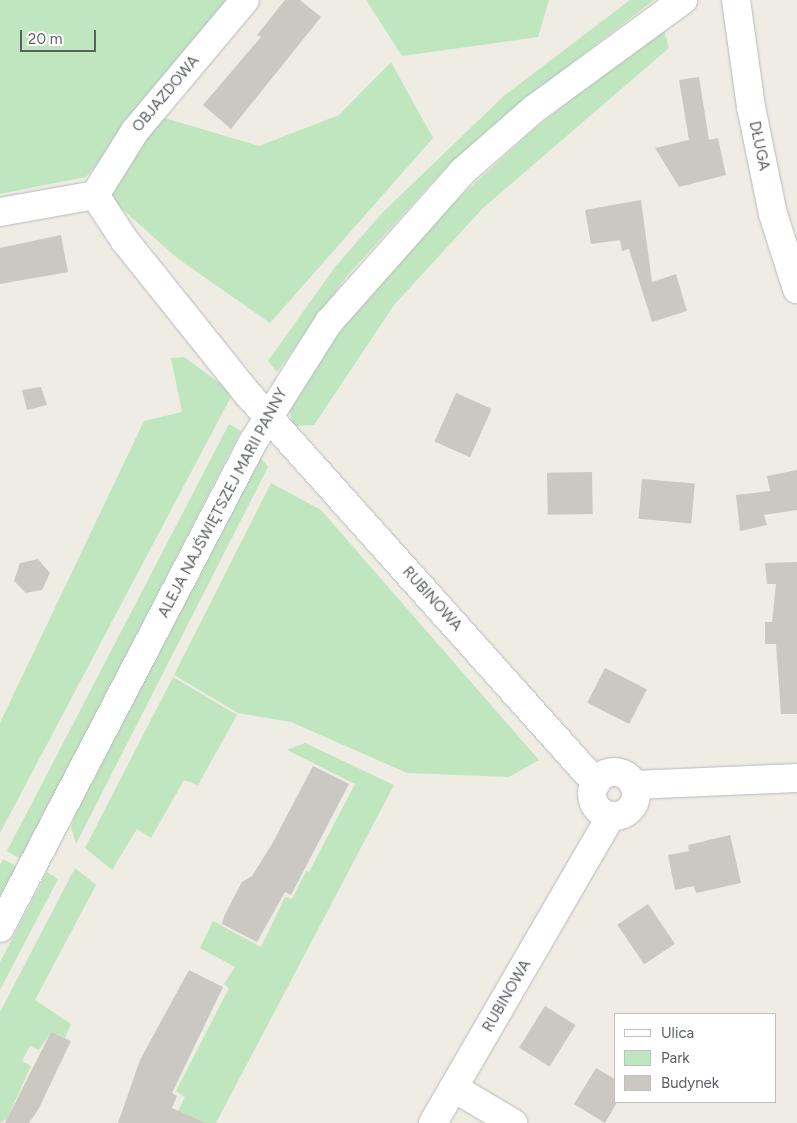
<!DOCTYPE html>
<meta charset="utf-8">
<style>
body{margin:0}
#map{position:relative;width:797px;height:1123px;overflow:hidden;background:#eeece3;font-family:Figtree,sans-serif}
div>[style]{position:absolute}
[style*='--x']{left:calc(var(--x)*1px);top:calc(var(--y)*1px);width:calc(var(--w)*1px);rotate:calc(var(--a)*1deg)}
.green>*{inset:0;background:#c0e6bf}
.building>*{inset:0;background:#cbc8c2;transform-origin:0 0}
.roads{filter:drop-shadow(0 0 1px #b6b9bd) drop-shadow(0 0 1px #b6b9bd)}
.street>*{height:28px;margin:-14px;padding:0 14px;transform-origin:14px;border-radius:14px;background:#fff}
.street>.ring{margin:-14px;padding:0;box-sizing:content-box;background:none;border:28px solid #fff;border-radius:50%}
.secondary>*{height:28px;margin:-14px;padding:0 14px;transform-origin:14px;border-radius:14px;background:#fff}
span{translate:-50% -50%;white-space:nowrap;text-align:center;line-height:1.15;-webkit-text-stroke:4px #fff;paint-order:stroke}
.street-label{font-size:15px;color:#5b5f64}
.legend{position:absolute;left:614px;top:1013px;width:162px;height:90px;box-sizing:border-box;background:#fff;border:1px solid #bdbfc1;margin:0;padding:6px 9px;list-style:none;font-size:15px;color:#5b5f64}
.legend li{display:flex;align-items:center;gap:10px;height:25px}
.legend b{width:25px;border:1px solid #bdbfc1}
.scale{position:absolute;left:20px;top:30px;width:76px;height:22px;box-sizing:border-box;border:2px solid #5b5f64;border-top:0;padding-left:6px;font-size:15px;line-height:18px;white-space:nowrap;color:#5b5f64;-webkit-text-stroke:4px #fff;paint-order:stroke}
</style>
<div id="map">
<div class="green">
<i style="clip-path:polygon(0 0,229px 0,86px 177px,0 194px)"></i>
<i style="clip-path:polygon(366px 0,549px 0,538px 37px,402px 56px)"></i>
<i style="clip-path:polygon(630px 0,654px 0,512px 109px,449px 164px,347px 276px,277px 372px,268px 361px,335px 267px,383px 212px,505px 95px)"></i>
<i style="clip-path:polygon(663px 27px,669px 48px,483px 208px,394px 305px,314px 425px,293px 426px,289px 408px,319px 361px,356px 309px,434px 221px,534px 129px)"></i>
<i style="clip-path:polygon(391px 62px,433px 138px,270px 323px,177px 258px,110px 198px,161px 117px,259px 146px,339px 115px)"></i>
<i style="clip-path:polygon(184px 357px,233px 393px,0 833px,0 723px,144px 421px,182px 412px,171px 358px)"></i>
<i style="clip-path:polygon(229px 424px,241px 431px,21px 859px,7px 851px)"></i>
<i style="clip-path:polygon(260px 457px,268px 467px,76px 844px,71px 827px,76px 813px)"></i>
<i style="clip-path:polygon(271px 483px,321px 510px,539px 760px,509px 777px,407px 773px,291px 722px,238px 713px,174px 675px)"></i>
<i style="clip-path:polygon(173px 677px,237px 715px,198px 785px,184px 780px,151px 838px,137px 829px,112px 870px,85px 848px)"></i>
<i style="clip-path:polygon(305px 743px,394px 785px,216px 1123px,172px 1123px,185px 1097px,176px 1091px,229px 988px,224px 984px,235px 967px,200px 948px,213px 921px,261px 947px,285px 897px,292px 899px,306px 871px,309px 872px,355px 784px,287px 750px)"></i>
<i style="clip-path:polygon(3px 859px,18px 867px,0 902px,0 865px)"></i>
<i style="clip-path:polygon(75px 868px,96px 885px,35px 1000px,71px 1024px,65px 1038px,51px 1032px,39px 1050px,30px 1046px,22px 1061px,31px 1066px,7px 1119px,0 1123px,0 1012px)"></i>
<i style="clip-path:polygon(47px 872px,58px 879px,0 990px,0 962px)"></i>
</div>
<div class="building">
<i style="clip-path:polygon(285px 0,300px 0,321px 17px,231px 129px,203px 105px,261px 37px,257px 35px)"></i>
<i style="clip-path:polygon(699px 77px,709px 140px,718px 138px,726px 175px,679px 187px,655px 148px,689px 140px,679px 80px)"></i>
<i style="clip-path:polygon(641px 200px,652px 282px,676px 274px,687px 311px,652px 322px,629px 249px,622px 251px,620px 240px,591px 244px,585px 210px)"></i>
<i style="clip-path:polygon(61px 235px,68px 272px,0 284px,0 248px)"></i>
<i style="clip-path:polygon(41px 387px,47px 405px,27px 410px,22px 390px)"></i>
<i style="left:456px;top:393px;width:39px;height:53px;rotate:24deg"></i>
<i style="clip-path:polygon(797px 470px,797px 510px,764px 515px,767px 525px,740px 531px,736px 495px,770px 491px,767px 476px)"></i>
<i style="left:592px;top:472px;width:42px;height:45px;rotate:89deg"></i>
<i style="left:642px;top:479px;width:53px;height:40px;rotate:5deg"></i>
<i style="clip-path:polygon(38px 559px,50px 573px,42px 590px,26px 593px,14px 581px,20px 563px)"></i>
<i style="clip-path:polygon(797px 562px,797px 714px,781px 714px,776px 644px,765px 644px,765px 622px,772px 622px,776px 584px,767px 584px,765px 563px)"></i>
<i style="left:605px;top:668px;width:47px;height:39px;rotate:27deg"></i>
<i style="clip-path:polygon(313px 766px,349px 784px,291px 895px,285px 892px,257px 942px,222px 924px,225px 914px,242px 882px,252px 876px,272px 844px)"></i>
<i style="clip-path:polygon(730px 835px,741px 883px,696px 893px,694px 886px,675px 890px,668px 855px,689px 851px,688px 845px)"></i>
<i style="left:648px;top:904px;width:48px;height:37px;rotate:56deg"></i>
<i style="clip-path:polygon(189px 970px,223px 987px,172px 1093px,177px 1096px,172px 1108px,205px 1123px,118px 1123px,140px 1060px)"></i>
<i style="left:545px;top:1006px;width:36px;height:49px;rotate:32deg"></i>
<i style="clip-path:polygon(51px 1032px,71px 1041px,38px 1110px,29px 1123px,5px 1123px)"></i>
<i style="clip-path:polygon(596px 1068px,616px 1080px,616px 1104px,605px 1123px,574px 1104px)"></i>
</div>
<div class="roads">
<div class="street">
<i style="--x:95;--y:195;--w:75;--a:-58"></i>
<i style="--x:135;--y:131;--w:171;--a:-50"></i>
<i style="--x:0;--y:212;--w:97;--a:-10.1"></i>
<i style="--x:95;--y:195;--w:55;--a:56.9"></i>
<i style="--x:125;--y:241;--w:193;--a:51.3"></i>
<i style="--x:246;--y:392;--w:525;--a:48.17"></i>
<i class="ring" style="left:592px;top:772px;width:16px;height:16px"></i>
<i style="--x:634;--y:785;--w:163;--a:-2.5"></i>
<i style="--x:0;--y:928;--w:548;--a:-62.5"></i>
<i style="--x:253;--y:442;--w:142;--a:-57.7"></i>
<i style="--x:329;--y:322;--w:200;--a:-48.4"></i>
<i style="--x:462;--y:172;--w:96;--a:-41.2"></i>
<i style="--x:534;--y:109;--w:185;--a:-36.2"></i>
<i style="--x:454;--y:1088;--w:69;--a:30.7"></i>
<i style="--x:433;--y:1123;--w:355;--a:-59.9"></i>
</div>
<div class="secondary">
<i style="--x:736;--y:0;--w:108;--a:82"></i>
<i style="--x:751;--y:107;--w:109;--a:78.4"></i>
<i style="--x:773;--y:214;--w:79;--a:72.3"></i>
</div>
</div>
<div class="street-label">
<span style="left:166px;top:94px;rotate:-50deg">OBJAZDOWA</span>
<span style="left:759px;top:146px;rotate:78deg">DŁUGA</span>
<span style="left:223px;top:503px;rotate:-62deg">ALEJA NAJŚWIĘTSZEJ MARII PANNY</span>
<span style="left:432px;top:599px;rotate:48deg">RUBINOWA</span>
<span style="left:507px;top:996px;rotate:-60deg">RUBINOWA</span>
</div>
<ul class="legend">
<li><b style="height:6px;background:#fff"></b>Ulica</li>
<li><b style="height:14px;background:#c0e6bf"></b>Park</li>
<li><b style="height:14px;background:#cbc8c2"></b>Budynek</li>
</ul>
<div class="scale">20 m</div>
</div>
